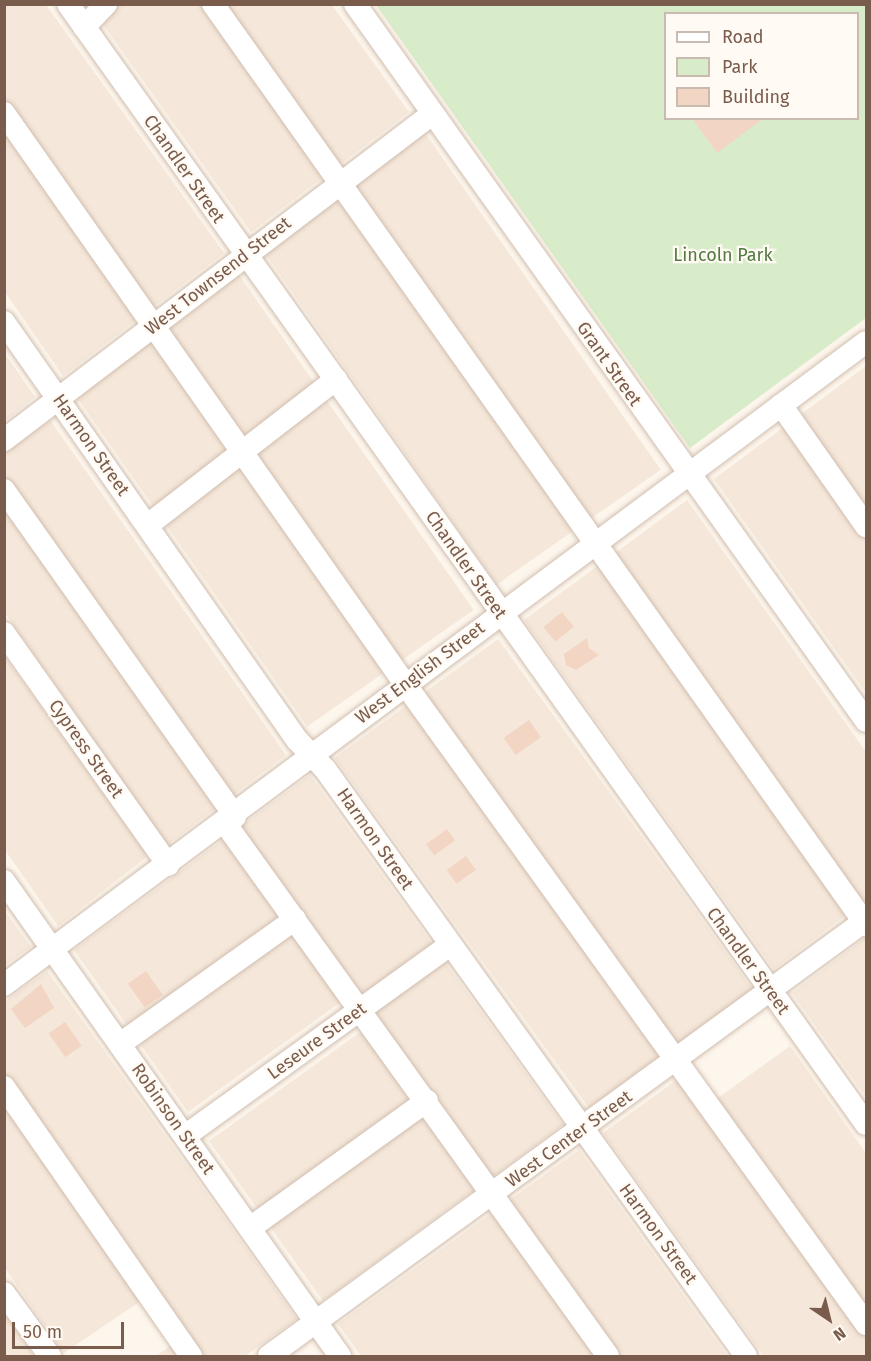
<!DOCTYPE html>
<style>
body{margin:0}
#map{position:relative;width:871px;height:1361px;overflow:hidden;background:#fdf6ec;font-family:"Fira Sans",sans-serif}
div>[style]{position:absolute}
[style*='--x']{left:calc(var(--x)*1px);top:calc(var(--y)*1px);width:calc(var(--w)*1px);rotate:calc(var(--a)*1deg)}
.residential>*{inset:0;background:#f5e8da;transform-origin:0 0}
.green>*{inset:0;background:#d8ecc9}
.building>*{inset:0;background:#f3d5c3;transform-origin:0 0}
.roads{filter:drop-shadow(0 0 2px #d1beb0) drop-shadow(0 0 2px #d1beb0)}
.minor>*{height:22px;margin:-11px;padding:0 11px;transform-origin:11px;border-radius:11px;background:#fff}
span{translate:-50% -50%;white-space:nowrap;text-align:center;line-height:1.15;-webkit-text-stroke:4.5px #fffaf3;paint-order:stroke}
.street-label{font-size:18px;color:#7a5c4d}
.park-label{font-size:18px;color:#537a41}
.frame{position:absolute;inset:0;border:6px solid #7a5c4d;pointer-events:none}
.legend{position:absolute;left:664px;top:12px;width:195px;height:108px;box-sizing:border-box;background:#fffaf3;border:2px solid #cabbb1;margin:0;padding:8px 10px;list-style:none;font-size:18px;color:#7a5c4d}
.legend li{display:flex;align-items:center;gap:12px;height:30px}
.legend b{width:30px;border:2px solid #cabbb1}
.north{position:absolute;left:799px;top:1289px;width:60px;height:60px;-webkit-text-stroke:4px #fffaf3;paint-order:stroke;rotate:145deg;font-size:16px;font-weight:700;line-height:24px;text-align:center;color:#7a5c4d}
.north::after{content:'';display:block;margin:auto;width:21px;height:27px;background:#7a5c4d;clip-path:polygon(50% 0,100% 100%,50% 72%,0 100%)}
.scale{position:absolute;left:12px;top:1322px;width:112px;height:27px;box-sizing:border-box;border:3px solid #7a5c4d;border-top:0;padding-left:8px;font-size:18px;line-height:21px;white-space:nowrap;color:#7a5c4d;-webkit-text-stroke:4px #fffaf3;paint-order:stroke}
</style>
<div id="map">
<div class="residential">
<i style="clip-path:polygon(4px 5px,46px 5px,224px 253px,63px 376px,5px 292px)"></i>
<i style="clip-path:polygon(89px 5px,332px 5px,409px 112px,251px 232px)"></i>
<i style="left:425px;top:133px;width:411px;height:200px;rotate:55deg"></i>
<i style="left:239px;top:275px;width:409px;height:203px;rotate:55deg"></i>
<i style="clip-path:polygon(5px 354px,35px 397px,5px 421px,4px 421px)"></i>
<i style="clip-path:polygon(866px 366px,866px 693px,714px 479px)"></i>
<i style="clip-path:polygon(50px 420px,286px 755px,167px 845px,5px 613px,4px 454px)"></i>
<i style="clip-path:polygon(687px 500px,866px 752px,866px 900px,774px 969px,524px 620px)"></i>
<i style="left:498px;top:639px;width:433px;height:202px;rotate:54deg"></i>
<i style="clip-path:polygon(5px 657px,148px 856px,58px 926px,5px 850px)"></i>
<i style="clip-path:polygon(310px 775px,434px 947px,355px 1004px,349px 996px,188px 1112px,74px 950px)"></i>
<i style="clip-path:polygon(4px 910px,31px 947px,5px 965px,4px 965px)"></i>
<i style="clip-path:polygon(866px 937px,866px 1097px,792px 993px)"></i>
<i style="clip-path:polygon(442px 958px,563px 1125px,323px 1301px,209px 1141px,370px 1025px,365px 1018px)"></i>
<i style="clip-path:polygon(47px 971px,297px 1319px,245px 1356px,156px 1356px,179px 1340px,148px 1296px,64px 1353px,5px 1268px,4px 1002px)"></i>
<i style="clip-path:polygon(790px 1046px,866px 1153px,866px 1356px,764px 1356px,603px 1133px,685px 1074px,708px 1105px)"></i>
<i style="clip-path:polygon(579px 1150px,727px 1356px,361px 1356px,338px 1324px)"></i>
<i style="clip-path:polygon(4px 1315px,5px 1315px,34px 1356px,5px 1356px)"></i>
</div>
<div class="green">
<i style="clip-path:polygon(evenodd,376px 5px,866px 5px,866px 318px,690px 448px,376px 5px,666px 14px,858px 14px,858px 118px,666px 118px,666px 14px)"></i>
</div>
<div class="building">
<i style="clip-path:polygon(692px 118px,764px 118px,717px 153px)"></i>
<i style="left:562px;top:612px;width:19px;height:24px;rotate:51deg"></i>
<i style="clip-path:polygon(587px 638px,589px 648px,599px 655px,576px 670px,566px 665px,564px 654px)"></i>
<i style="left:529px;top:720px;width:21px;height:31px;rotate:55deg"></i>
<i style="left:447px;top:829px;width:14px;height:26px;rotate:54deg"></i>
<i style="left:466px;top:856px;width:17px;height:24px;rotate:54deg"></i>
<i style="left:146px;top:971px;width:29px;height:22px;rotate:55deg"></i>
<i style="clip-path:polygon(41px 984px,54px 1008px,25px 1028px,11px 1009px)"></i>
<i style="left:65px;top:1022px;width:29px;height:20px;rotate:55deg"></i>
</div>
<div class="roads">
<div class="minor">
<i style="--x:68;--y:4;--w:1375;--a:54.53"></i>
<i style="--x:213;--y:4;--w:1129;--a:54.66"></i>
<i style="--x:355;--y:4;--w:880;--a:54.52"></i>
<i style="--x:84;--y:27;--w:32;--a:-46"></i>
<i style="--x:4;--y:113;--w:698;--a:54.92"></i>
<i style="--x:405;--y:684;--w:789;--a:54.23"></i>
<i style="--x:4;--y:322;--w:510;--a:54.97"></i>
<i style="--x:297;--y:740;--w:40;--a:46"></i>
<i style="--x:325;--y:769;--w:722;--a:54.35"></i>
<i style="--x:781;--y:405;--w:148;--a:54.9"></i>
<i style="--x:4;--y:440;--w:538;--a:-37.3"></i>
<i style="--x:4;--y:490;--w:400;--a:54.7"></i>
<i style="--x:148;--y:525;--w:238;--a:-37.8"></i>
<i style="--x:4;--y:633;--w:284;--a:54.7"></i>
<i style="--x:225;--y:823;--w:656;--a:54.3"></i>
<i style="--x:4;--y:881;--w:582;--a:54.73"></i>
<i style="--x:4;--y:985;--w:1075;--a:-36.72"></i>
<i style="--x:120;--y:1044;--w:215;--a:-35.5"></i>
<i style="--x:4;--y:1087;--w:328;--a:55.2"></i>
<i style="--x:185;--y:1136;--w:327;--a:-35.8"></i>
<i style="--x:250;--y:1228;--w:218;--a:-35.7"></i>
<i style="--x:4;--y:1293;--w:78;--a:53.9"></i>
<i style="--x:269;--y:1356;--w:739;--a:-36.14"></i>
</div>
</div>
<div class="street-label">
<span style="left:184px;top:169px;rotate:55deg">Chandler Street</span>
<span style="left:218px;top:276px;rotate:-38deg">West Townsend Street</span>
<span style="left:609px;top:364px;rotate:55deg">Grant Street</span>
<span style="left:91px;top:445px;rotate:55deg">Harmon Street</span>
<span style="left:466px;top:565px;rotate:55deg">Chandler Street</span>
<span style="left:420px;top:673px;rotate:-37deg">West English Street</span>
<span style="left:86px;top:749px;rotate:55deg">Cypress Street</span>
<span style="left:375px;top:839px;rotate:55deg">Harmon Street</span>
<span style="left:748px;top:961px;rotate:54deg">Chandler Street</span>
<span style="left:317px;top:1041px;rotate:-36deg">Leseure Street</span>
<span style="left:173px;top:1119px;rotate:55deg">Robinson Street</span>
<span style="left:569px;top:1139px;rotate:-36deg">West Center Street</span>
<span style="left:658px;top:1234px;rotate:54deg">Harmon Street</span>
</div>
<div class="park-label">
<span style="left:723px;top:255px">Lincoln Park</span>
</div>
<div class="frame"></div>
<ul class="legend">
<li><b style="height:8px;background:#fff"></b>Road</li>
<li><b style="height:16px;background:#d8ecc9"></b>Park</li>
<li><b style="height:16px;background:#f3d5c3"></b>Building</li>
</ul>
<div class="north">N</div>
<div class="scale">50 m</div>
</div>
